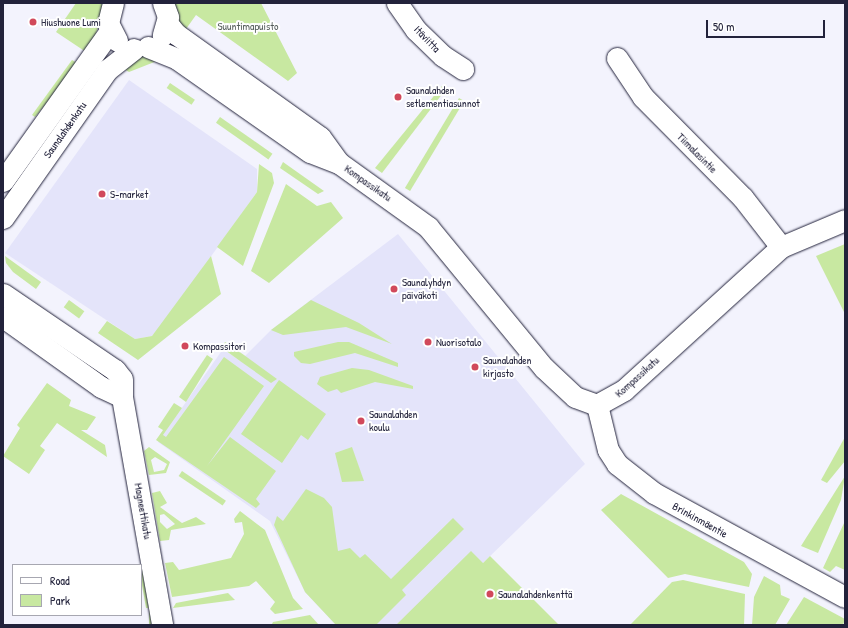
<!DOCTYPE html>
<meta charset="utf-8">
<style>
body{margin:0}
#map{position:relative;width:848px;height:628px;overflow:hidden;background:#f3f3fd;font-family:"Patrick Hand",sans-serif}
div>[style]{position:absolute}
[style*='--x']{left:calc(var(--x)*1px);top:calc(var(--y)*1px);width:calc(var(--w)*1px);rotate:calc(var(--a)*1deg)}
.built>*{inset:0;background:#e4e4fa}
.green>*{inset:0;background:#c8e8a1;transform-origin:0 0}
.roads{filter:drop-shadow(0 0 1px #22223b) drop-shadow(0 0 1px #22223b)}
.minor>*{height:21px;margin:-10.5px;padding:0 10.5px;transform-origin:10.5px;border-radius:10.5px;background:#fff}
.dots>*{width:11px;height:11px;translate:-50% -50%;box-sizing:border-box;border:2px solid #fff;border-radius:50%}
span{translate:-50% -50%;white-space:nowrap;text-align:center;line-height:1.15;-webkit-text-stroke:4px #fff;paint-order:stroke}
.poi-label{font-size:11px;color:#22223b}
.left{translate:0 -50%;text-align:left}
.park-label{font-size:11px;color:#545d5a}
.street-label{font-size:11px;color:#22223b}
.frame{position:absolute;inset:0;border:4px solid #22223b;pointer-events:none}
.legend{position:absolute;left:12px;top:564px;width:130px;height:52px;box-sizing:border-box;background:#fff;border:1px solid #a7a7b1;margin:0;padding:5px 7px;list-style:none;font-size:12px;color:#22223b}
.legend li{display:flex;align-items:center;gap:8px;height:20px}
.legend b{width:20px;border:1px solid #a7a7b1}
.scale{position:absolute;left:706px;top:20px;width:119px;height:18px;box-sizing:border-box;border:2px solid #22223b;border-top:0;padding-left:5px;font-size:12px;line-height:14px;white-space:nowrap;color:#22223b;-webkit-text-stroke:3px #fff;paint-order:stroke}
</style>
<div id="map">
<div class="built">
<i style="clip-path:polygon(129px 80px,257px 169px,257px 192px,162px 325px,152px 336px,135px 339px,5px 253px)"></i>
<i style="clip-path:polygon(398px 234px,585px 464px,419px 625px,336px 625px,305px 592px,270px 521px,158px 442px,223px 349px,240px 361px,271px 330px)"></i>
</div>
<div class="green">
<i style="clip-path:polygon(76px 3px,104px 3px,96px 34px,86px 52px,56px 32px)"></i>
<i style="clip-path:polygon(174px 3px,261px 3px,297px 73px,288px 81px,196px 15px,186px 29px,178px 23px)"></i>
<i style="clip-path:polygon(139px 55px,157px 61px,129px 72px,119px 66px)"></i>
<i style="clip-path:polygon(72px 60px,79px 64px,35px 117px,32px 115px)"></i>
<i style="left:170px;top:83px;width:30px;height:6px;rotate:34deg"></i>
<i style="clip-path:polygon(442px 86px,446px 89px,382px 173px,375px 168px)"></i>
<i style="left:459px;top:98px;width:6px;height:105px;rotate:31deg"></i>
<i style="left:220px;top:117px;width:64px;height:7px;rotate:35deg"></i>
<i style="clip-path:polygon(283px 162px,324px 191px,318px 194px,280px 168px)"></i>
<i style="clip-path:polygon(259px 164px,272px 173px,274px 183px,243px 266px,217px 247px,257px 192px)"></i>
<i style="clip-path:polygon(286px 184px,317px 206px,331px 202px,343px 218px,269px 283px,251px 271px)"></i>
<i style="clip-path:polygon(845px 244px,845px 314px,816px 256px)"></i>
<i style="clip-path:polygon(5px 256px,41px 282px,36px 289px,13px 272px,6px 263px)"></i>
<i style="clip-path:polygon(211px 256px,221px 294px,138px 360px,98px 333px,107px 321px,135px 339px,152px 336px)"></i>
<i style="left:69px;top:300px;width:19px;height:9px;rotate:36deg"></i>
<i style="clip-path:polygon(311px 300px,359px 323px,392px 344px,346px 327px,283px 335px,271px 330px)"></i>
<i style="clip-path:polygon(225px 342px,244px 355px,277px 379px,271px 383px,240px 361px,222px 348px)"></i>
<i style="clip-path:polygon(338px 342px,349px 342px,398px 363px,398px 367px,355px 353px,310px 364px,301px 363px,294px 356px,294px 352px)"></i>
<i style="clip-path:polygon(207px 355px,213px 359px,186px 402px,179px 397px)"></i>
<i style="clip-path:polygon(224px 357px,264px 386px,207px 466px,230px 437px,276px 471px,256px 499px,260px 504px,256px 508px,156px 440px,163px 430px,158px 427px,174px 403px,182px 408px,163px 435px,166px 437px)"></i>
<i style="clip-path:polygon(352px 368px,369px 370px,413px 386px,413px 389px,375px 382px,341px 393px,337px 389px,328px 392px,317px 384px,320px 377px)"></i>
<i style="clip-path:polygon(279px 380px,326px 414px,308px 440px,301px 435px,282px 463px,241px 434px)"></i>
<i style="clip-path:polygon(47px 383px,71px 400px,69px 406px,96px 417px,87px 430px,81px 430px,105px 445px,107px 457px,57px 423px,40px 446px,45px 450px,29px 474px,3px 456px,20px 428px,17px 425px)"></i>
<i style="clip-path:polygon(845px 437px,845px 461px,827px 483px,821px 480px)"></i>
<i style="clip-path:polygon(evenodd,149px 447px,170px 462px,166px 473px,149px 475px,144px 451px,149px 447px,155px 457px,167px 464px,164px 470px,154px 472px,151px 460px,155px 457px)"></i>
<i style="clip-path:polygon(352px 447px,364px 481px,342px 482px,335px 453px)"></i>
<i style="left:182px;top:471px;width:53px;height:6px;rotate:34deg"></i>
<i style="clip-path:polygon(845px 476px,841px 500px,818px 553px,801px 546px)"></i>
<i style="clip-path:polygon(306px 489px,324px 498px,332px 507px,338px 551px,350px 548px,360px 558px,365px 554px,391px 579px,453px 518px,464px 529px,402px 590px,406px 595px,376px 625px,336px 625px,305px 592px,274px 525px,277px 516px,283px 521px)"></i>
<i style="clip-path:polygon(evenodd,160px 491px,167px 503px,160px 507px,182px 523px,196px 517px,206px 524px,171px 530px,169px 540px,160px 541px,152px 493px,160px 491px,164px 514px,175px 524px,167px 529px,160px 522px,160px 515px,164px 514px)"></i>
<i style="clip-path:polygon(621px 494px,744px 562px,752px 574px,749px 587px,685px 574px,668px 578px,601px 510px)"></i>
<i style="clip-path:polygon(240px 511px,265px 530px,293px 598px,303px 609px,275px 614px,270px 609px,275px 602px,256px 581px,249px 586px,172px 597px,165px 563px,173px 562px,179px 570px,231px 558px,244px 534px,242px 522px,235px 523px,234px 519px)"></i>
<i style="clip-path:polygon(845px 521px,845px 570px,836px 566px,830px 572px,823px 568px)"></i>
<i style="clip-path:polygon(471px 551px,483px 563px,490px 556px,559px 625px,396px 625px)"></i>
<i style="clip-path:polygon(145px 567px,155px 625px,149px 625px,149px 608px,146px 608px,141px 580px,141px 568px)"></i>
<i style="clip-path:polygon(764px 576px,780px 585px,781px 595px,790px 599px,775px 625px,752px 625px,754px 597px)"></i>
<i style="clip-path:polygon(683px 580px,745px 594px,744px 625px,630px 625px,672px 582px)"></i>
<i style="clip-path:polygon(228px 593px,235px 600px,173px 608px,176px 603px)"></i>
<i style="clip-path:polygon(804px 597px,845px 619px,843px 625px,786px 625px)"></i>
<i style="clip-path:polygon(310px 615px,319px 625px,272px 624px,273px 622px)"></i>
</div>
<div class="roads">
<div class="minor">
<i style="--x:113;--y:3;--w:21;--a:104"></i>
<i style="--x:108;--y:23;--w:20;--a:63"></i>
<i style="--x:163;--y:3;--w:15;--a:70"></i>
<i style="--x:168;--y:17;--w:19;--a:106"></i>
<i style="--x:397;--y:3;--w:33;--a:55"></i>
<i style="--x:416;--y:30;--w:37;--a:44"></i>
<i style="--x:443;--y:56;--w:24;--a:33"></i>
<i style="--x:167;--y:23;--w:14;--a:51"></i>
<i style="--x:176;--y:34;--w:177;--a:35.6"></i>
<i style="--x:320;--y:137;--w:32;--a:54"></i>
<i style="--x:148;--y:47;--w:31;--a:22"></i>
<i style="--x:177;--y:59;--w:162;--a:35"></i>
<i style="--x:310;--y:152;--w:31;--a:21"></i>
<i style="--x:339;--y:163;--w:110;--a:35.7"></i>
<i style="--x:428;--y:227;--w:183;--a:50.6"></i>
<i style="--x:544;--y:368;--w:42;--a:43.1"></i>
<i style="--x:575;--y:397;--w:23;--a:20"></i>
<i style="--x:597;--y:405;--w:31;--a:-29"></i>
<i style="--x:624;--y:390;--w:212;--a:-42.3"></i>
<i style="--x:781;--y:247;--w:69;--a:-22.9"></i>
<i style="--x:617;--y:58;--w:47;--a:56.3"></i>
<i style="--x:643;--y:97;--w:142;--a:45.3"></i>
<i style="--x:743;--y:198;--w:62;--a:52.2"></i>
<i style="--x:3;--y:181;--w:184;--a:-54.5"></i>
<i style="--x:3;--y:218;--w:181;--a:-54.9"></i>
<i style="--x:107;--y:70;--w:34;--a:-38"></i>
<i style="--x:3;--y:294;--w:135;--a:34.2"></i>
<i style="--x:115;--y:370;--w:11;--a:52"></i>
<i style="--x:122;--y:379;--w:18;--a:90"></i>
<i style="--x:122;--y:397;--w:231;--a:80"></i>
<i style="--x:3;--y:317;--w:120;--a:35.5"></i>
<i style="--x:101;--y:387;--w:23;--a:25"></i>
<i style="--x:597;--y:405;--w:46;--a:76.3"></i>
<i style="--x:608;--y:450;--w:17;--a:57"></i>
<i style="--x:617;--y:464;--w:47;--a:38.1"></i>
<i style="--x:654;--y:493;--w:217;--a:28.6"></i>
</div>
</div>
<div class="dots">
<i style="left:33px;top:22px;background:#d1495b"></i>
<i style="left:398px;top:97px;background:#d1495b"></i>
<i style="left:102px;top:194px;background:#d1495b"></i>
<i style="left:394px;top:289px;background:#d1495b"></i>
<i style="left:428px;top:342px;background:#d1495b"></i>
<i style="left:185px;top:346px;background:#d1495b"></i>
<i style="left:475px;top:367px;background:#d1495b"></i>
<i style="left:361px;top:421px;background:#d1495b"></i>
<i style="left:490px;top:594px;background:#d1495b"></i>
</div>
<div class="poi-label">
<span class="left" style="left:41px;top:22px">Hiushuone Lumi</span>
<span class="left" style="left:406px;top:97px">Saunalahden<br>setlementiasunnot</span>
<span class="left" style="left:110px;top:194px">S-market</span>
<span class="left" style="left:402px;top:289px">Saunalyhdyn<br>päiväkoti</span>
<span class="left" style="left:436px;top:342px">Nuorisotalo</span>
<span class="left" style="left:193px;top:346px">Kompassitori</span>
<span class="left" style="left:483px;top:367px">Saunalahden<br>kirjasto</span>
<span class="left" style="left:369px;top:421px">Saunalahden<br>koulu</span>
<span class="left" style="left:498px;top:594px">Saunalahdenkenttä</span>
</div>
<div class="park-label">
<span style="left:248px;top:26px">Suuntimapuisto</span>
</div>
<div class="street-label">
<span style="left:427px;top:39px;rotate:46deg">Itäviitta</span>
<span style="left:65px;top:130px;rotate:-55deg">Saunalahdenkatu</span>
<span style="left:697px;top:153px;rotate:45deg">Tiimalasintie</span>
<span style="left:368px;top:183px;rotate:35deg">Kompassikatu</span>
<span style="left:637px;top:377px;rotate:-42deg">Kompassikatu</span>
<span style="left:143px;top:511px;rotate:80deg">Magneettikatu</span>
<span style="left:700px;top:520px;rotate:29deg">Brinkinmäentie</span>
</div>
<div class="frame"></div>
<ul class="legend">
<li><b style="height:5px;background:#fff"></b>Road</li>
<li><b style="height:11px;background:#c8e8a1"></b>Park</li>
</ul>
<div class="scale">50 m</div>
</div>
